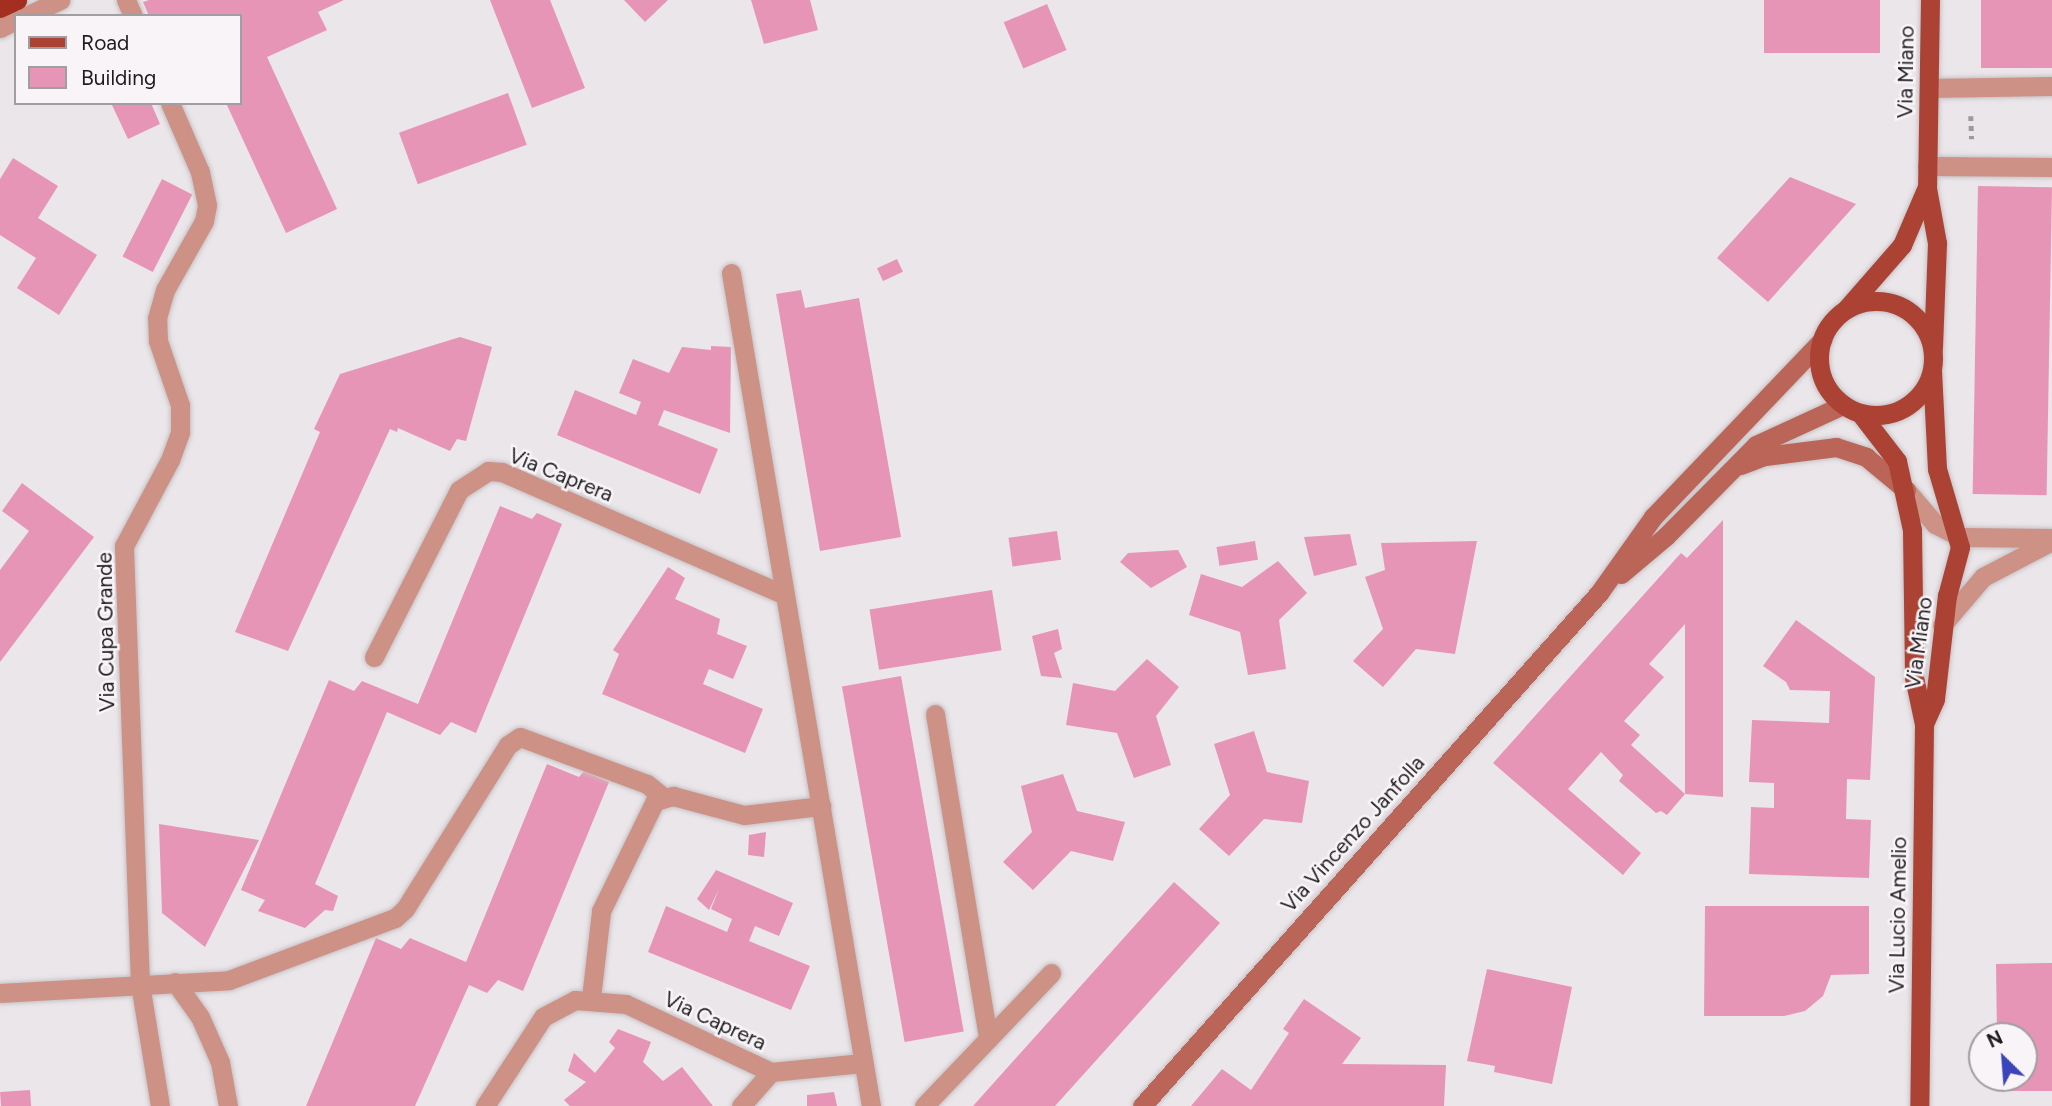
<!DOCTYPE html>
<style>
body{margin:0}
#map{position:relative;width:2052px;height:1106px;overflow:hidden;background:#ebe6ea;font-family:Figtree,sans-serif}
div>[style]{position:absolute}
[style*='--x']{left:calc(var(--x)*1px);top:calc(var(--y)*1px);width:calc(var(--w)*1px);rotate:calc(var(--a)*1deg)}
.building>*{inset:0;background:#e795b6;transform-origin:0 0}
.path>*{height:4.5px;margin-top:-2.25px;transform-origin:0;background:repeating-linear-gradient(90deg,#9d999c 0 5px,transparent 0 10px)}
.roads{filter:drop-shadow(0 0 2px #c6c2c5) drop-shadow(0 0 2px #c6c2c5)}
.service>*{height:19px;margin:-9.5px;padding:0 9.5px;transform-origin:9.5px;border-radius:9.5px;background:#cd9186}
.minor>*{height:19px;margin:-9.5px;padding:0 9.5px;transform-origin:9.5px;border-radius:9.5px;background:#cd9186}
.tertiary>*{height:19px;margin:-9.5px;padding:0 9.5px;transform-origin:9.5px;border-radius:9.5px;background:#cd9186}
.secondary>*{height:19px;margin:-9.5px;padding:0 9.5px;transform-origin:9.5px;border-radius:9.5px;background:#ba6557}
.primary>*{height:19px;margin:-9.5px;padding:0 9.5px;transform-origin:9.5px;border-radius:9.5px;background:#ab4233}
.primary>.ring{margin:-9.5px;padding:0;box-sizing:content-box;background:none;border:19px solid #ab4233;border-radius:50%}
.trunk>*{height:19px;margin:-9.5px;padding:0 9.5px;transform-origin:9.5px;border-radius:9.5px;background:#a42e20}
span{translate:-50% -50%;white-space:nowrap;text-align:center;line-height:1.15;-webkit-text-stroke:5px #f8f4f8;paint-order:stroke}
.street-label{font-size:21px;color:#1e1c1e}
.legend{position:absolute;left:14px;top:14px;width:228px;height:91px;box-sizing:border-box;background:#f8f4f8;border:2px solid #a19ea1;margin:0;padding:9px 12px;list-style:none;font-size:21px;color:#1e1c1e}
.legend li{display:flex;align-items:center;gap:14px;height:35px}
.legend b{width:35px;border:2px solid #a19ea1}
.north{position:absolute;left:1968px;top:1022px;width:70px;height:70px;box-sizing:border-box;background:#f8f4f8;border:2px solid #a19ea1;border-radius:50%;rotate:335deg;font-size:19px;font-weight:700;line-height:28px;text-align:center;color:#1e1c1e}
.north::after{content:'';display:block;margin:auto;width:24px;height:32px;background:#3b45b9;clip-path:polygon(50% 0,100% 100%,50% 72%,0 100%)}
</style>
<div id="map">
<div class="building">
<i style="clip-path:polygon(149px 0,344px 0,318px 12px,327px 30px,267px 57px,337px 209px,286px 233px,226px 103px,240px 103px,240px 16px,149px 16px,143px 2px)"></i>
<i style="clip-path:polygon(490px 0,550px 0,585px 88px,532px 108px)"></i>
<i style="clip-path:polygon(624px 0,668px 0,645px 22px)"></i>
<i style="clip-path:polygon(751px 0,810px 0,818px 30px,764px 44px)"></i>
<i style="left:1764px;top:0;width:116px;height:53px"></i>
<i style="left:1981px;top:0;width:71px;height:68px"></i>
<i style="left:1047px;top:4px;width:50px;height:47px;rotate:67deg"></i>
<i style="left:508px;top:93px;width:55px;height:116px;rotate:70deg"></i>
<i style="clip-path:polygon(111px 103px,151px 103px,160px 124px,128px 139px)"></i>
<i style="clip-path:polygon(13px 158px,58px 186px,38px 218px,97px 255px,59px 315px,17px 288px,36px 258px,0 235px,0 179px)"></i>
<i style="clip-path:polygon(1790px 177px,1856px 204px,1768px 302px,1717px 258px)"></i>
<i style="left:162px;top:179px;width:34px;height:87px;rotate:27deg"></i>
<i style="left:1978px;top:186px;width:74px;height:308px;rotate:1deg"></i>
<i style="left:897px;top:259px;width:14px;height:22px;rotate:65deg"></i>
<i style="clip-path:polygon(801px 290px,805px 308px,859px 298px,901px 537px,820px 551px,776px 294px)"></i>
<i style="clip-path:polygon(460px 337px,492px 347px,466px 441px,457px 439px,450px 451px,398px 428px,397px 432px,390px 429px,288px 651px,235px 632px,320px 432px,314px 429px,340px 374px)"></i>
<i style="clip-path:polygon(711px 346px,731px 347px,730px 433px,664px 410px,658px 425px,718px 449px,700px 494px,557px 435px,575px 390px,636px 415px,641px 402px,619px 393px,633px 359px,669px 373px,682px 347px,711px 350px)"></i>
<i style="clip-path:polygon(22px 483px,94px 537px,0 662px,0 570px,29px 531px,2px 511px)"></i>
<i style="clip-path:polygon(500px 506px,532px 519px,537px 513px,562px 524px,476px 733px,451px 722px,440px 735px,387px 712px,315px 884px,338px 896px,333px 911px,325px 910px,305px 928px,258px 911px,265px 900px,241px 890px,329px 680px,354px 691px,362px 681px,418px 704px)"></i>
<i style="clip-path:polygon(1723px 520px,1723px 797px,1685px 794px,1685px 624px,1649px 664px,1664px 677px,1624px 721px,1640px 735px,1631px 745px,1685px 794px,1667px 815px,1661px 811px,1656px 813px,1619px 781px,1623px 775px,1601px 752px,1568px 789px,1641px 853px,1623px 875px,1493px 763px,1681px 553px,1687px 558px)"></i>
<i style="left:1057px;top:531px;width:29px;height:49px;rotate:82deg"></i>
<i style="clip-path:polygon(1350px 534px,1357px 565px,1314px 576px,1304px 537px)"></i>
<i style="left:1255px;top:541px;width:19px;height:39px;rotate:81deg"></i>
<i style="clip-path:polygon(1477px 541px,1455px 654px,1416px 649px,1383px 687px,1353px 661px,1383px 629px,1365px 577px,1385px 570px,1381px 543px)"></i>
<i style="clip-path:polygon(1178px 550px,1187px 567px,1151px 588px,1120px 562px,1128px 553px)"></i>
<i style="clip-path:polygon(1278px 561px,1307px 593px,1279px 620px,1286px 669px,1248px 675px,1240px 632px,1189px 615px,1201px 574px,1242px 587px)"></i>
<i style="clip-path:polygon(668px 567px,685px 578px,675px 599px,720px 619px,717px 634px,747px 646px,733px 679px,709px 669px,703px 684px,763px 709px,745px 753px,602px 694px,619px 654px,613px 650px)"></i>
<i style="left:992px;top:590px;width:61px;height:124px;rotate:81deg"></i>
<i style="clip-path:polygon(1796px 620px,1875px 677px,1870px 780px,1847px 779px,1846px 819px,1871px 820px,1869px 878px,1749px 874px,1751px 807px,1774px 808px,1774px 783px,1749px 782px,1752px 720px,1829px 723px,1830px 691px,1790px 690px,1786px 682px,1763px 666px)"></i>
<i style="clip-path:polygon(1058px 629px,1062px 649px,1054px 653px,1062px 678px,1041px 676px,1032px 636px)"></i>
<i style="clip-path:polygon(1147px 659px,1179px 687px,1156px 716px,1171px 765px,1134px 778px,1117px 733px,1066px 725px,1073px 683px,1115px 691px)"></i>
<i style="left:901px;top:676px;width:361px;height:60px;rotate:80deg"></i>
<i style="clip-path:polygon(1254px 731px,1267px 772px,1309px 781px,1302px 823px,1264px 819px,1229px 856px,1199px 829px,1230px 795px,1214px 744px)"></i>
<i style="clip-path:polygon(547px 764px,579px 777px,584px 771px,609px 782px,523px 991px,498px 980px,487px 993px,469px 985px,415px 1106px,306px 1106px,376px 938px,401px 949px,410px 938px,466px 962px)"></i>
<i style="clip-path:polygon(1063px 774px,1077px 811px,1125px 822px,1113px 861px,1071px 851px,1033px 890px,1003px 862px,1032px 832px,1021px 786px)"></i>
<i style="clip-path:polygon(159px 824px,259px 840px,205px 947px,162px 913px)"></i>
<i style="clip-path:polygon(766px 832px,764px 857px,748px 855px,749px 835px)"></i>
<i style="clip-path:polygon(716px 870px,793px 903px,779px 936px,755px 926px,749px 941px,810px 966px,791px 1010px,648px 952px,666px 906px,727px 932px,732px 919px,711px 909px,719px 889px,709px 910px,697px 899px)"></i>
<i style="clip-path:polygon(1174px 882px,1220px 923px,1055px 1106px,973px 1106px)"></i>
<i style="clip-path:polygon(1705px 906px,1869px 906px,1869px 974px,1831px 975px,1823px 996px,1805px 1011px,1784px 1016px,1704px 1016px)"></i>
<i style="clip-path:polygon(2052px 963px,2052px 1091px,1998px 1091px,1997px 1078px,2024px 1078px,2024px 1036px,1997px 1036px,1996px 964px)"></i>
<i style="clip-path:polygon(1487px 969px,1572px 987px,1552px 1084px,1494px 1072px,1495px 1066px,1467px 1061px)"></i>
<i style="clip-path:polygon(1304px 999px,1361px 1038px,1342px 1064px,1446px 1065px,1444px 1106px,1191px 1106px,1222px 1069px,1251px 1090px,1289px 1033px,1283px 1029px)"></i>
<i style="clip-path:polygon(618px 1029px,651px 1042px,643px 1062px,663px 1081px,682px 1067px,713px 1106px,570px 1106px,564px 1100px,586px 1082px,568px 1071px,574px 1053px,595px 1073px,615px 1048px,609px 1042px)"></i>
<i style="left:30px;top:1090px;width:16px;height:30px;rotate:86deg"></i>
<i style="clip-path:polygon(834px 1092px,837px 1106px,807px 1106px,807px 1095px)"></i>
</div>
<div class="path">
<i style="--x:1971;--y:116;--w:23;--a:88"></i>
</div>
<div class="roads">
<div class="service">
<i style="--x:935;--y:714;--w:329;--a:80.7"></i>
<i style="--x:741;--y:1106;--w:45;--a:-48.6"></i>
<i style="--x:924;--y:1106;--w:184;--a:-46.3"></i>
</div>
<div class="minor">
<i style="--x:126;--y:0;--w:17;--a:66"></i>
<i style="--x:1929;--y:88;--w:123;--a:-0.9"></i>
<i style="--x:1927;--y:166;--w:125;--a:0.5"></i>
<i style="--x:731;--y:273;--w:845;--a:80.46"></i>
<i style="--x:1906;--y:490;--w:45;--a:49.5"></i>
<i style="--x:1935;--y:524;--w:28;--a:27"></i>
<i style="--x:1960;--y:537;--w:92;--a:0.6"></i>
<i style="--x:1942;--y:625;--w:63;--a:-49.5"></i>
<i style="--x:1983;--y:577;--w:76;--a:-27.6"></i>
<i style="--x:374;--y:657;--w:187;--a:-63"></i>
<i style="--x:459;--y:490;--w:35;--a:-33"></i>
<i style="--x:488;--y:471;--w:14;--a:4"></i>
<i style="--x:502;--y:472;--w:305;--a:23.5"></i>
<i style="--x:175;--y:982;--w:43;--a:54.5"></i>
<i style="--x:200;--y:1017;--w:49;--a:66"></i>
<i style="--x:220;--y:1062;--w:45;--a:79.7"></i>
<i style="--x:0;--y:993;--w:229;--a:-3.2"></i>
<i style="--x:229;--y:980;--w:177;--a:-20.5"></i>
<i style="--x:395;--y:918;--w:13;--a:-42"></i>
<i style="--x:405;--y:909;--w:194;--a:-57.9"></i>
<i style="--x:508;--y:745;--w:14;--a:-34"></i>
<i style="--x:520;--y:737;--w:135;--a:20.3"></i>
<i style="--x:647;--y:784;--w:19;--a:39"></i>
<i style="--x:591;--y:998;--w:88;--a:-83.4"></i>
<i style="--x:601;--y:911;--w:123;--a:-63.9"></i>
<i style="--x:655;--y:801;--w:19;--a:-16"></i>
<i style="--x:673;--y:796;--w:73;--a:15"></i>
<i style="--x:744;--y:815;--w:78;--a:-6.7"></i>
<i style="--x:160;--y:1106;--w:124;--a:-99.3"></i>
<i style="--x:140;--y:984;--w:438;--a:-92.1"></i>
<i style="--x:124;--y:546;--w:98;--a:-61.9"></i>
<i style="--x:170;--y:460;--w:30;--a:-70"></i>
<i style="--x:180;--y:432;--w:27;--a:-90"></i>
<i style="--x:180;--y:405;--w:68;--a:-109"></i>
<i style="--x:158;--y:341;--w:23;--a:-92"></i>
<i style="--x:157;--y:318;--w:29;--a:-74"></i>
<i style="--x:165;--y:290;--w:79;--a:-60.5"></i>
<i style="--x:204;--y:221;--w:16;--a:-79"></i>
<i style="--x:207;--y:205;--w:34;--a:-102"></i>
<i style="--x:200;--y:172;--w:75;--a:-113.5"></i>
<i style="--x:485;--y:1106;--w:106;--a:-56.9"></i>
<i style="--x:543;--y:1017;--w:36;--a:-28"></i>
<i style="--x:575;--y:1000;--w:51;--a:4.5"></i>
<i style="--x:626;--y:1004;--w:160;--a:25.1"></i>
<i style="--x:771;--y:1072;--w:92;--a:-5.6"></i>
</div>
<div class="tertiary">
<i style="--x:26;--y:16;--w:38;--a:-25"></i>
<i style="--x:0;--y:28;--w:18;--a:-27"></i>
</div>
<div class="secondary">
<i style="--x:1741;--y:465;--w:26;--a:-21"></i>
<i style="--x:1765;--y:456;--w:72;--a:-7.2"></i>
<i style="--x:1836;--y:447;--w:32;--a:18"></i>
<i style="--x:1866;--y:457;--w:52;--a:39.5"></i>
<i style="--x:1621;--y:574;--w:59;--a:-40.2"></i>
<i style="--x:1666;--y:536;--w:128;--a:-45.3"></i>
<i style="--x:1756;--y:445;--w:96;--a:-24.7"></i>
<i style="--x:1142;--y:1106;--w:687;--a:-48.3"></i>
<i style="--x:1599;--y:593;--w:93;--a:-54.6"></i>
<i style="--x:1653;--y:517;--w:245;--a:-46.3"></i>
</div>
<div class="primary">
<i style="--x:1930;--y:0;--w:188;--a:90.9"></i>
<i style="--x:1927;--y:188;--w:56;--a:79.7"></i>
<i style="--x:1937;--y:243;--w:105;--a:92.2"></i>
<i class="ring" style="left:1819px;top:301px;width:95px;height:95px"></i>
<i style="--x:1847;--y:308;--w:84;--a:-48.9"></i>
<i style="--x:1902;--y:245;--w:61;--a:-66.8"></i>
<i style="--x:1860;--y:413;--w:61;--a:52.4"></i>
<i style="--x:1897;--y:461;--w:71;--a:77.7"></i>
<i style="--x:1912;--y:530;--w:147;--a:89.2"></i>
<i style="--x:1914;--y:677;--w:48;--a:78"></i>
<i style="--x:1924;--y:724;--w:382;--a:90.7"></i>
<i style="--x:1924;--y:724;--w:27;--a:-66"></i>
<i style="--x:1935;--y:699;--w:104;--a:-83.4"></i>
<i style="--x:1947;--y:596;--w:51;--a:-75.1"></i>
<i style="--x:1960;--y:547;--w:81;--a:-106.4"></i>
<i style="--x:1937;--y:469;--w:98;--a:-92.9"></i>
</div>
<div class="trunk">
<i style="--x:0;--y:8;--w:19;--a:-25"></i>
</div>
</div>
<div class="street-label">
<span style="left:1906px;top:72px;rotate:-89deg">Via Miano</span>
<span style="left:561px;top:475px;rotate:22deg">Via Caprera</span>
<span style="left:106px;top:632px;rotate:-91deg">Via Cupa Grande</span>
<span style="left:1919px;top:643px;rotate:-82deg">Via Miano</span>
<span style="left:1353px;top:834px;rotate:-48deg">Via Vincenzo Janfolla</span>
<span style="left:1898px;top:915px;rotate:-89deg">Via Lucio Amelio</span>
<span style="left:715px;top:1021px;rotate:25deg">Via Caprera</span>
</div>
<ul class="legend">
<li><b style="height:9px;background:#ab4233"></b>Road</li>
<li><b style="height:19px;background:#e795b6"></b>Building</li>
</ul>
<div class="north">N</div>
</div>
